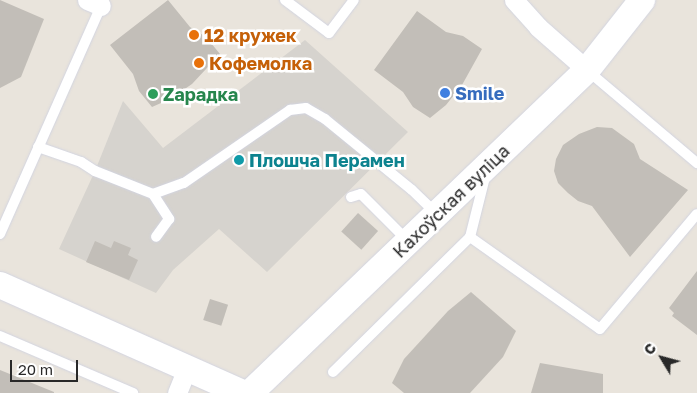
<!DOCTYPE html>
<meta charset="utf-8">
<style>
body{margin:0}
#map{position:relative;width:697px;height:393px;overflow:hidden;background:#e9e4dc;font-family:"Golos Text",sans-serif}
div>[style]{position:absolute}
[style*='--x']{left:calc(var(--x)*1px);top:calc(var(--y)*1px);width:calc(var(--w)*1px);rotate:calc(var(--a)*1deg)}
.plaza>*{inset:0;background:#d6d3ce}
.building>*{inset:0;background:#c2beb8;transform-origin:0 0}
.roads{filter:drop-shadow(0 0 1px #d2d4e0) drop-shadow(0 0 1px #d2d4e0)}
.lane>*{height:10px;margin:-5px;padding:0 5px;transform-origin:5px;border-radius:5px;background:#fff}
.street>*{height:19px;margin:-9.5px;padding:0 9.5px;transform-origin:9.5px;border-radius:9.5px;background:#fff}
.secondary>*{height:26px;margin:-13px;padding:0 13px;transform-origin:13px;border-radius:13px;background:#fff}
.dots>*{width:14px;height:14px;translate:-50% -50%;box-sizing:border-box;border:2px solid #fff;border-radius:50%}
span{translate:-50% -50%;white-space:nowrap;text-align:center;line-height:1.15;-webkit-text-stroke:5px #fff;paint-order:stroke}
.food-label{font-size:18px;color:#c56008;font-weight:700}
.left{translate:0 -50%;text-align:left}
.shop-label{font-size:18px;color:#366cbe;font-weight:700}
.leisure-label{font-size:18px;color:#27864d;font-weight:700}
.culture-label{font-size:18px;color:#0d838f;font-weight:700}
.street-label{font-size:18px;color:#292929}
.north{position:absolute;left:637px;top:333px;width:50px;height:50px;-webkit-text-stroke:4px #fff;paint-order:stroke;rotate:307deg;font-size:14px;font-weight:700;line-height:20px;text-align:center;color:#292929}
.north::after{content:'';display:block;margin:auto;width:18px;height:22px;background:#292929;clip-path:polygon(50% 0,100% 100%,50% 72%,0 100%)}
.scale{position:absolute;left:10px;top:360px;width:68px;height:22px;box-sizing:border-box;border:2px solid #292929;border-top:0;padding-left:6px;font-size:15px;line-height:18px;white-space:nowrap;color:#292929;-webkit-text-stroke:4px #fff;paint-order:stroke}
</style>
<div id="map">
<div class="plaza">
<i style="clip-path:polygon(305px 40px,408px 132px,267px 272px,219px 229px,173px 270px,156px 293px,59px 249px,95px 171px,123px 101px,163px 148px)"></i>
</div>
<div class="building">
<i style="clip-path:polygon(0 0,44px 19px,21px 77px,0 88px)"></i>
<i style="clip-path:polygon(168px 0,190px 27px,206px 37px,220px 54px,192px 84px,170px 99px,152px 107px,139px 91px,133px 74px,110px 45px)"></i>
<i style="clip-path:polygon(417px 11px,446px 32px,463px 36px,482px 49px,462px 85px,446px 105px,430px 118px,413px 107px,403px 92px,374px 70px)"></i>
<i style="clip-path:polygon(597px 127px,612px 128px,634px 144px,640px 159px,688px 190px,630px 257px,592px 206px,578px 201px,568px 193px,558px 183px,554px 171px,556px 159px,563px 145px,579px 134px)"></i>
<i style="left:358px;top:213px;width:27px;height:25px;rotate:42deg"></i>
<i style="clip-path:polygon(95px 241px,111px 248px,114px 241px,131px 248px,128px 255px,138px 260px,129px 280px,86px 262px)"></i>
<i style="clip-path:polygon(697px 271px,697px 335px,672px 316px,674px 313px,669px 308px)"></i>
<i style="clip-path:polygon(471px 292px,516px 331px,503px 357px,470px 393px,404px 393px,392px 383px,404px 359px,448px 311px)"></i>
<i style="left:210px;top:299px;width:19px;height:22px;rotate:18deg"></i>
<i style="clip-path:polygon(540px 363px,603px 374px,603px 393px,531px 393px)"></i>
<i style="clip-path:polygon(0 370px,54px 392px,54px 393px,0 393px)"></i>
</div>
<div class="roads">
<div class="lane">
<i style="--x:285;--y:0;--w:55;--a:36.9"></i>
<i style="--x:329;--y:33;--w:41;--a:-52.9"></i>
<i style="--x:588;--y:71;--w:143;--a:40.2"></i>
<i style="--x:38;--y:147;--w:46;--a:19.2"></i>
<i style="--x:81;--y:162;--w:17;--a:33"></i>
<i style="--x:95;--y:171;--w:62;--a:21.6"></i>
<i style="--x:153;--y:194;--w:33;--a:-20"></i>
<i style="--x:184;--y:183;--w:129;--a:-34.6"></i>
<i style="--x:290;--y:110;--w:16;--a:-7"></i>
<i style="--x:306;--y:108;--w:22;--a:30"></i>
<i style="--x:325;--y:119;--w:112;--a:39.2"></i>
<i style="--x:412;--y:190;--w:35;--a:44"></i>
<i style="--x:485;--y:177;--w:62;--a:104"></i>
<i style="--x:470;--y:237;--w:159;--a:35.3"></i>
<i style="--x:600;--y:329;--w:150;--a:-49.9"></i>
<i style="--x:153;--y:194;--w:30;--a:57"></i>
<i style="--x:169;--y:219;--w:22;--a:126"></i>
<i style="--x:351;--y:197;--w:10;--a:-17"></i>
<i style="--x:361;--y:194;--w:66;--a:45"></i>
<i style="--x:0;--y:234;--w:249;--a:-66.1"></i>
<i style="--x:0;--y:336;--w:145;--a:23.2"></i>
<i style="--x:333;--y:372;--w:192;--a:-44.6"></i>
</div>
<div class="street">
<i style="--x:87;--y:0;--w:15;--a:23"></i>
<i style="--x:514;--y:0;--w:36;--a:48"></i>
<i style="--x:538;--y:27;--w:65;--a:41.3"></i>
<i style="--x:177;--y:393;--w:27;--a:-68"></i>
</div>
<div class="secondary">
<i style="--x:0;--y:285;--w:266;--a:24"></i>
<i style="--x:250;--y:393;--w:467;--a:-43.8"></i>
<i style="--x:587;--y:70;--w:89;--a:-51.8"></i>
</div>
</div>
<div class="dots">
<i style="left:194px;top:35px;background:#e8710a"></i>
<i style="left:199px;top:63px;background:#e8710a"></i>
<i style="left:445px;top:93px;background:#3f7fe0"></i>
<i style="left:153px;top:94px;background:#2e9e5b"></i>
<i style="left:239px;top:160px;background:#0f9aa8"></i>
</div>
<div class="food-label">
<span class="left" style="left:204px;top:35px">12 кружек</span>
<span class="left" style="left:209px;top:63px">Кофемолка</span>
</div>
<div class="shop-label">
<span class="left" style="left:455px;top:93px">Smile</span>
</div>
<div class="leisure-label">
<span class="left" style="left:163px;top:94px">Zарадка</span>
</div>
<div class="culture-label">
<span class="left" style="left:249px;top:160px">Плошча Перамен</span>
</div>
<div class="street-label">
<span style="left:451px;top:201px;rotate:-44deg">Кахоўская вуліца</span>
</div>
<div class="north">С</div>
<div class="scale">20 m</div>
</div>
